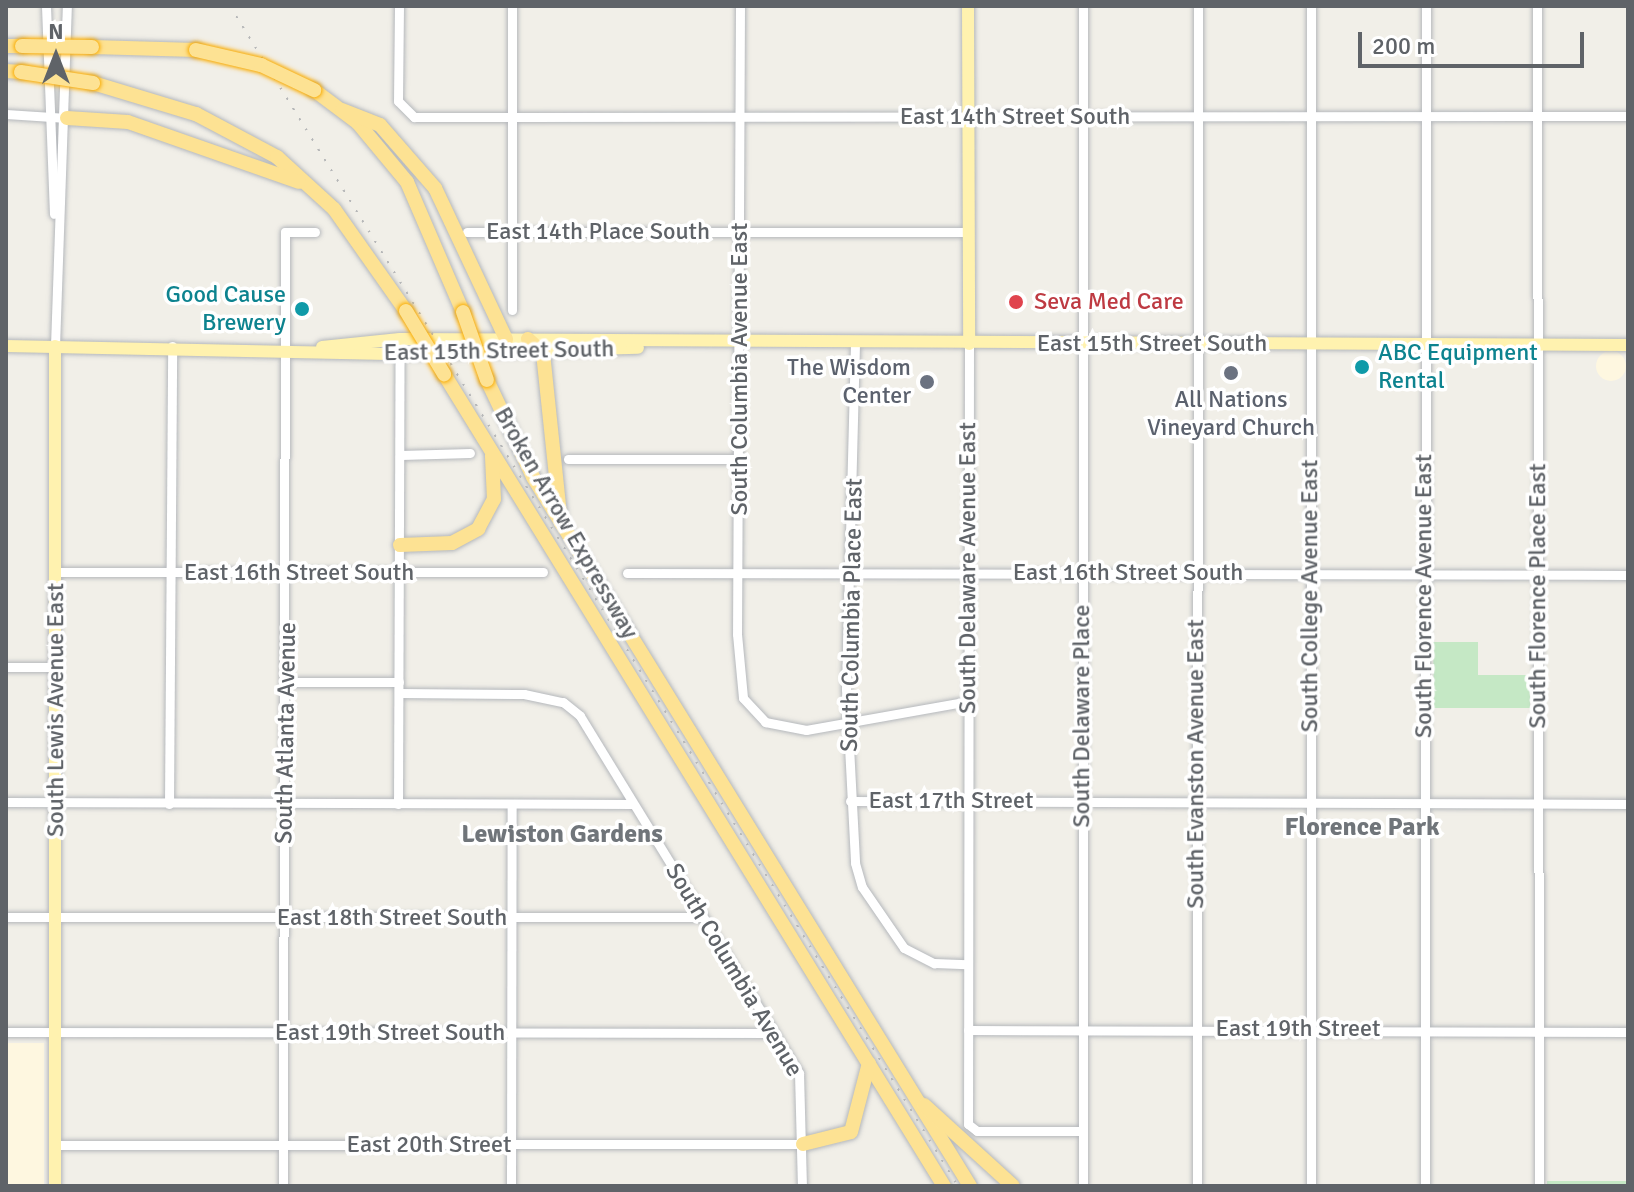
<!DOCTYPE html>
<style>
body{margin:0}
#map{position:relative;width:1634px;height:1192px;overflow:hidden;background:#f1efe8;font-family:Signika,sans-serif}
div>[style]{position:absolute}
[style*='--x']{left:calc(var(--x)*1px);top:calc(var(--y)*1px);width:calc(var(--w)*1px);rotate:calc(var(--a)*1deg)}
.commercial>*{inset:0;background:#fef7e0;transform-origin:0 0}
.round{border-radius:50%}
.green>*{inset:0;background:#c5e8c5;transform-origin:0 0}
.roads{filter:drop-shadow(0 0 2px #b5b8bc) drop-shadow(0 0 2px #b5b8bc)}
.minor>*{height:9px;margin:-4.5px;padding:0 4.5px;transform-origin:4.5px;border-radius:4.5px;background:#fff}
.major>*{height:12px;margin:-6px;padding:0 6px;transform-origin:6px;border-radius:6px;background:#fff2af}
.highway>*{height:14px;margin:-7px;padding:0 7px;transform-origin:7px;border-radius:7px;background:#fde293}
.rail>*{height:2px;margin-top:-1px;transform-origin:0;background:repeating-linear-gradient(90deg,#b6b7b8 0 2px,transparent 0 12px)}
.bridges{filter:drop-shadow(0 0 2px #f9ab00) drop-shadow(0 0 2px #f9ab00)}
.highway-bridge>*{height:14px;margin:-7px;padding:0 7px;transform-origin:7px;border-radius:7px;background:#fde293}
.dots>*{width:22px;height:22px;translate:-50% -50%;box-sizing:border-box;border:4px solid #fff;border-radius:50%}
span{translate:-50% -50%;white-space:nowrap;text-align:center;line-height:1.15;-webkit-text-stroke:7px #fff;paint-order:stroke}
.street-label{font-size:24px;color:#5f6368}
.culture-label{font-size:24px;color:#0d838f}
.right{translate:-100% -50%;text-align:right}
.left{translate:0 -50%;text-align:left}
.health-label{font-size:24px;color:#be3a42}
.worship-label{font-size:24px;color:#5b616d}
.neighbourhood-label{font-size:26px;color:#70757a;font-weight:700}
.frame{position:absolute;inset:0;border:8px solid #5f6368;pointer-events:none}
.north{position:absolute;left:16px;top:16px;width:80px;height:80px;-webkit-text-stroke:6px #fff;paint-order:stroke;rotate:0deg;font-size:22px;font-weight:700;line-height:32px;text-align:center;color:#5f6368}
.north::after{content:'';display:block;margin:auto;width:28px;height:36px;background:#5f6368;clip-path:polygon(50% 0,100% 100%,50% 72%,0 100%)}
.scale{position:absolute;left:1358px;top:32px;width:226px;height:36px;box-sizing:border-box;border:4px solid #5f6368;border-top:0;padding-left:10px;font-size:24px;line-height:28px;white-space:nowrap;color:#5f6368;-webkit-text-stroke:6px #fff;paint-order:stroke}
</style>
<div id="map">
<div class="commercial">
<i class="round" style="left:1596px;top:351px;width:30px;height:30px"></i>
<i style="left:6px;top:1043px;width:38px;height:143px"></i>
</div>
<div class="green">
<i style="clip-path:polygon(1433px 642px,1478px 642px,1478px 675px,1530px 675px,1530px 708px,1434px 708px)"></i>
<i style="left:1547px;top:1181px;width:81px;height:5px"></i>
</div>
<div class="roads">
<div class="minor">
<i style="--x:46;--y:6;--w:208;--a:87.8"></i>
<i style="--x:399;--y:6;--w:95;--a:90.6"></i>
<i style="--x:398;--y:101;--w:23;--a:45"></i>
<i style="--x:414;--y:117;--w:1214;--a:-0.05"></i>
<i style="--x:740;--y:6;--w:628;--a:90.27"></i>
<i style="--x:737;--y:634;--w:64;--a:84.6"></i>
<i style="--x:743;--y:698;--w:33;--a:47"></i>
<i style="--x:765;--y:722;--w:42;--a:11"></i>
<i style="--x:806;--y:730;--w:165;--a:-10.1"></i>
<i style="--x:1537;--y:6;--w:1180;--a:89.9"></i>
<i style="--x:6;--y:114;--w:61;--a:3.8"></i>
<i style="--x:467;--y:232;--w:502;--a:0"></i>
<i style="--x:512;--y:310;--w:304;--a:-90"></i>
<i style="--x:855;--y:344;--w:345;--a:91.5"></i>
<i style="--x:846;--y:689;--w:174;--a:87"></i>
<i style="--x:855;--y:863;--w:25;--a:74"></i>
<i style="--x:862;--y:887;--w:74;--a:55.5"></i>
<i style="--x:904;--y:948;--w:34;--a:27"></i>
<i style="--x:934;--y:963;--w:33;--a:2"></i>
<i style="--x:969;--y:344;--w:780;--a:90.07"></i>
<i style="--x:968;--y:1124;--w:11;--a:38"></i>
<i style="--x:977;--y:1131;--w:106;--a:0"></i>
<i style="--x:55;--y:346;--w:340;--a:-88"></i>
<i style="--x:401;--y:455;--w:69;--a:-1.7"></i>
<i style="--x:568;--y:459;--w:172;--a:0"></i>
<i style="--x:56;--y:572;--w:487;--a:0"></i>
<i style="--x:627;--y:573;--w:1001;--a:0.11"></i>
<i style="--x:6;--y:667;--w:50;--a:0"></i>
<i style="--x:288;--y:682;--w:111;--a:0"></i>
<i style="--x:399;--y:693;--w:125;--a:0.5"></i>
<i style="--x:524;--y:694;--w:40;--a:12"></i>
<i style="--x:563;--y:702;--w:22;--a:39"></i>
<i style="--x:580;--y:716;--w:419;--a:58.5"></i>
<i style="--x:799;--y:1073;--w:113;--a:88.5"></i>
<i style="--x:850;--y:801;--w:778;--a:0.22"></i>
<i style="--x:6;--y:802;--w:627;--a:0.18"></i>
<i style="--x:169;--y:804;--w:458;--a:-89.6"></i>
<i style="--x:398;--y:804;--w:465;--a:-89.8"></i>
<i style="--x:6;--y:917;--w:696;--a:0"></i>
<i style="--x:968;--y:1030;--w:660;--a:0.17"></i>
<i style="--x:6;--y:1032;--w:768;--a:0.07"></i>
<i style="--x:55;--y:1145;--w:748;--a:-0.08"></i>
<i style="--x:283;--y:1186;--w:954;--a:-89.88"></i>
<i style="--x:285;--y:232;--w:30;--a:0"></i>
<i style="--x:511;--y:1186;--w:382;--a:-89.9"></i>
<i style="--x:1083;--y:1186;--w:1180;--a:-90"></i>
<i style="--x:1197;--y:1186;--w:1180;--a:-89.95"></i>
<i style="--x:1311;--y:1186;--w:1180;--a:-90"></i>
<i style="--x:1425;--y:1186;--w:1180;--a:-89.95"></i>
</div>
<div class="major">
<i style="--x:968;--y:6;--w:338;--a:89.8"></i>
<i style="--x:6;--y:346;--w:395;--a:1.2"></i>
<i style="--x:401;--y:354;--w:237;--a:-1.5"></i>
<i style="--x:55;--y:346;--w:840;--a:90"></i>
<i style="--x:322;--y:347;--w:78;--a:-5.9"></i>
<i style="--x:400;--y:339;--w:1228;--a:0.28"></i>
</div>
<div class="highway">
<i style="--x:6;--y:46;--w:16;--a:0"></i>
<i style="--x:92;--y:47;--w:104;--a:1.7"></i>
<i style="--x:6;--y:71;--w:15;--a:4"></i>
<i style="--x:93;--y:83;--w:108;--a:16.8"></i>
<i style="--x:196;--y:114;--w:92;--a:28"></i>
<i style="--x:277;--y:157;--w:77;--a:42.4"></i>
<i style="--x:334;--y:209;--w:125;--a:54.8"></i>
<i style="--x:314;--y:90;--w:55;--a:36.9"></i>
<i style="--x:358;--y:123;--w:77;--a:50.3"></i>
<i style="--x:407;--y:182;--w:142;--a:66.7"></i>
<i style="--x:342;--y:110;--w:41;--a:21.5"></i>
<i style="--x:380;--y:125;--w:84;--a:48.9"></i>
<i style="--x:435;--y:188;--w:167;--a:64.8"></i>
<i style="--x:67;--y:118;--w:61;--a:3.8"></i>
<i style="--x:128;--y:122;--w:181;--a:19.3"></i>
<i style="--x:528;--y:339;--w:21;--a:43"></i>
<i style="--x:543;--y:353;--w:171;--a:84"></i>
<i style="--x:444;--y:374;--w:954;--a:58.38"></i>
<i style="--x:487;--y:380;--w:107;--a:64.6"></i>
<i style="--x:533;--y:477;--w:833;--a:58.35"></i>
<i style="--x:400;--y:545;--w:52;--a:-2.2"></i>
<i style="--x:452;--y:543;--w:30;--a:-28"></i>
<i style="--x:478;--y:529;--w:34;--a:-62"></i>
<i style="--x:494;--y:499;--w:43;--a:-92.7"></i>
<i style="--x:924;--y:1105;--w:120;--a:42.3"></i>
<i style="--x:803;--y:1144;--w:49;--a:-14"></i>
<i style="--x:851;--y:1132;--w:71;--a:-75.4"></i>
</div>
</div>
<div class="rail">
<i style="--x:230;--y:6;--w:1387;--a:58.33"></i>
</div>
<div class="bridges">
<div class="highway-bridge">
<i style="--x:22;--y:46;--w:70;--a:0.8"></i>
<i style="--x:196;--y:50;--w:67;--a:13"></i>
<i style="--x:261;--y:65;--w:59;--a:25.3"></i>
<i style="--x:21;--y:72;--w:73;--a:8.7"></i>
<i style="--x:406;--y:311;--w:74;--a:58.9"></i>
<i style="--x:463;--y:312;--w:72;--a:70.6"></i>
</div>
</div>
<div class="dots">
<i style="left:1016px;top:302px;background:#e0444e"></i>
<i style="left:302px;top:309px;background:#0f9aa8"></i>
<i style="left:1362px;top:367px;background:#0f9aa8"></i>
<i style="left:1231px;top:373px;background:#6b7280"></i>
<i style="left:927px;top:382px;background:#6b7280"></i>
</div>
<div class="street-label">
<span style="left:1015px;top:117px">East 14th Street South</span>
<span style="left:598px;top:232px">East 14th Place South</span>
<span style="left:1152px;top:344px">East 15th Street South</span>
<span style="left:499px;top:351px;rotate:-1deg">East 15th Street South</span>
<span style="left:740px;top:369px;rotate:-90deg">South Columbia Avenue East</span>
<span style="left:566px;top:523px;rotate:60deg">Broken Arrow Expressway</span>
<span style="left:968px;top:568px;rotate:-90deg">South Delaware Avenue East</span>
<span style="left:299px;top:573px">East 16th Street South</span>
<span style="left:1128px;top:573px">East 16th Street South</span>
<span style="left:1310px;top:596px;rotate:-90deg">South College Avenue East</span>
<span style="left:1424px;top:596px;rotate:-90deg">South Florence Avenue East</span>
<span style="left:1538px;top:596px;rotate:-90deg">South Florence Place East</span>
<span style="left:852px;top:615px;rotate:-89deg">South Columbia Place East</span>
<span style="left:56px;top:710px;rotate:-90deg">South Lewis Avenue East</span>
<span style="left:1082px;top:716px;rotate:-90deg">South Delaware Place</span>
<span style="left:286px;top:733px;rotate:-89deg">South Atlanta Avenue</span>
<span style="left:1196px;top:764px;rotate:-90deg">South Evanston Avenue East</span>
<span style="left:951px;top:801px">East 17th Street</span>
<span style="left:392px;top:918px">East 18th Street South</span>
<span style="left:734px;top:970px;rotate:59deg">South Columbia Avenue</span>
<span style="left:1298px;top:1029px">East 19th Street</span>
<span style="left:390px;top:1033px">East 19th Street South</span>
<span style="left:429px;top:1145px">East 20th Street</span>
</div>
<div class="culture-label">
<span class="right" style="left:286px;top:309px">Good Cause<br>Brewery</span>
<span class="left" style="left:1378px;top:367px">ABC Equipment<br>Rental</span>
</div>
<div class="health-label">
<span class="left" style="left:1034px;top:302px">Seva Med Care</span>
</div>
<div class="worship-label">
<span class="right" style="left:911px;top:382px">The Wisdom<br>Center</span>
<span style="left:1231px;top:414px">All Nations<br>Vineyard Church</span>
</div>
<div class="neighbourhood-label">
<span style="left:1362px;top:828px">Florence Park</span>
<span style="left:562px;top:835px">Lewiston Gardens</span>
</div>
<div class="frame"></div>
<div class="north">N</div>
<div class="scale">200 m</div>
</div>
